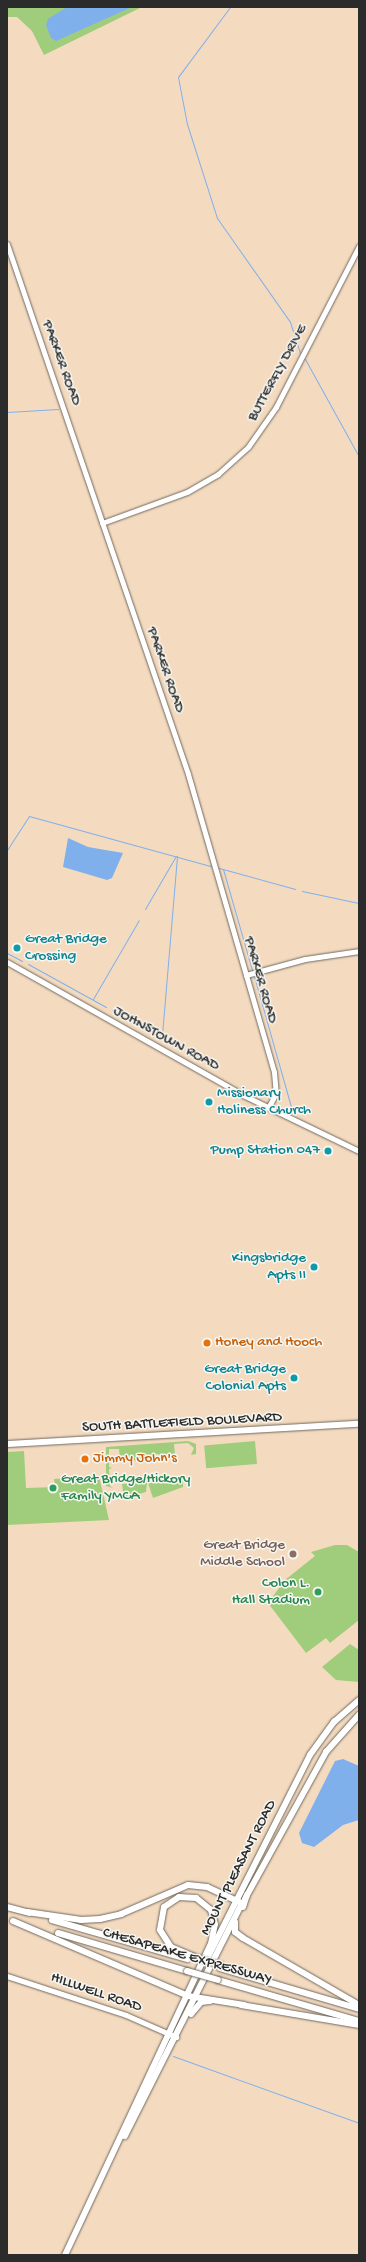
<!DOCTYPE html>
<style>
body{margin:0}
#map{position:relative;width:366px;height:2262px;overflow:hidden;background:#f4dbc0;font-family:"Gochi Hand",sans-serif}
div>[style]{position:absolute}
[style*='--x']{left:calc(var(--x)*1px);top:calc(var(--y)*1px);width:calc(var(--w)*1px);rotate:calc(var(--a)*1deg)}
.green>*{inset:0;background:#9fcd7b;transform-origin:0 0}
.water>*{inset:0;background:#80b0eb}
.stream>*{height:1px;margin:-0.5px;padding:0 0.5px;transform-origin:0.5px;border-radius:0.5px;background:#80b0eb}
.roads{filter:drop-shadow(0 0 1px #71695f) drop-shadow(0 0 1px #71695f)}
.secondary>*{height:5px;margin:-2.5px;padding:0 2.5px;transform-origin:2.5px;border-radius:2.5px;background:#fff}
.primary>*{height:5.5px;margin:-2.75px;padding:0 2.75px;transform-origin:2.75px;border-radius:2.75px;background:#fff}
.highway>*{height:6px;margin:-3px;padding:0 3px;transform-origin:3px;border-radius:3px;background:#fff}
.bridges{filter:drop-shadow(0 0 1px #71695f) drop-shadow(0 0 1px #71695f)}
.highway-bridge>*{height:6px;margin:-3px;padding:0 3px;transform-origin:3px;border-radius:3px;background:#fff}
.dots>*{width:11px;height:11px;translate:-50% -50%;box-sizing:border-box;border:2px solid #f6f6f2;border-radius:50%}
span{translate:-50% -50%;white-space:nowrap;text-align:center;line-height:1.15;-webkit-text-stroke:3px #f6f6f2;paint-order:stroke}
.street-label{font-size:15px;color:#2b2b2b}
.culture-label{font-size:15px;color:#0d838f}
.left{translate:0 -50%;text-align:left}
.right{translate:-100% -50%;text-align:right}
.food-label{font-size:15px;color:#c56008}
.leisure-label{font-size:15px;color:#27864d}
.education-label{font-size:15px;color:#785e54}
.frame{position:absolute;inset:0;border:8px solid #2b2b2b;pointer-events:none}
</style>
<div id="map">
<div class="green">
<i style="clip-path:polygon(7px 7px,142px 7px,44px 55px,32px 31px,17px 17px,7px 17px)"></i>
<i style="clip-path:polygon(188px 1441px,196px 1444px,196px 1454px,191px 1455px,194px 1448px,188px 1443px,174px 1444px,175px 1456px,155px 1454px,150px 1460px,120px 1461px,119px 1449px,109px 1449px,109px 1467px,112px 1468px,109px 1469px,110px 1486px,113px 1488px,106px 1486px,106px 1447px)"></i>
<i style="left:255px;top:1441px;width:23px;height:51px;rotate:85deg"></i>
<i style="clip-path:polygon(24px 1451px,26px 1488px,55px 1487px,54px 1479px,99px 1476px,109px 1520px,7px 1525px,7px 1452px)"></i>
<i style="clip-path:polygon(179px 1480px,183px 1480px,183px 1487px,153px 1498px,148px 1483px,179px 1483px)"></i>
<i style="clip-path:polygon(147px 1483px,146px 1492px,124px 1498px,122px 1484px)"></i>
<i style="clip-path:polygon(335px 1545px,347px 1545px,359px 1552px,359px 1620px,330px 1643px,326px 1638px,306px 1653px,268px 1603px,285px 1580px,315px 1556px,311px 1552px)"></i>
<i style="clip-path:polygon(350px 1644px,359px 1650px,359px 1682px,336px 1680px,322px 1667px)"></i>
</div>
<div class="water">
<i style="clip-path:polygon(67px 7px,132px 7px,56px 41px,51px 38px,46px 25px,48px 19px)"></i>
<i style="clip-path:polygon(68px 838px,88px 847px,123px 853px,112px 878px,107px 880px,63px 867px)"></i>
<i style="clip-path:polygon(343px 1759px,359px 1766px,359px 1820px,343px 1825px,314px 1847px,302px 1843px,299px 1833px,335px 1761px)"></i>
</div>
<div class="stream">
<i style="--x:230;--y:7;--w:87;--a:126.6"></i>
<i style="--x:178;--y:77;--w:48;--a:79.2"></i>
<i style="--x:187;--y:124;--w:99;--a:72.3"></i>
<i style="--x:217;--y:218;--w:127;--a:54.9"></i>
<i style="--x:290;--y:322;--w:33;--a:72"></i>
<i style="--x:305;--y:359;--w:112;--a:61.1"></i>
<i style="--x:7;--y:412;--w:51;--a:-3.4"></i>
<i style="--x:7;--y:850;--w:40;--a:-57.1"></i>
<i style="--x:29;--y:816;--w:189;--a:15.4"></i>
<i style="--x:219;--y:868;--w:79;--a:15.4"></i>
<i style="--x:223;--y:869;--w:105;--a:74"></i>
<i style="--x:302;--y:891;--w:58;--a:11.9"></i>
<i style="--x:145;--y:909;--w:61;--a:-59.7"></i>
<i style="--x:7;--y:953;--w:17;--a:28"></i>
<i style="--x:28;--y:964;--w:89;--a:28.9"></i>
<i style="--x:254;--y:976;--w:139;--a:74.2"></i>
<i style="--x:93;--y:999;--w:91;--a:-59.8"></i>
<i style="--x:112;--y:1010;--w:23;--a:31"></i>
<i style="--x:162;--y:1035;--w:180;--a:-85.2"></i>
<i style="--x:173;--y:2056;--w:198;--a:19.8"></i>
</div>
<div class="roads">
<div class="secondary">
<i style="--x:7;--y:244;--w:560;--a:71.14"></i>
<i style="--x:188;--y:774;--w:310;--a:73.9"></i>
<i style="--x:274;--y:1072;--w:21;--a:85"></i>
<i style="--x:276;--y:1093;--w:17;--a:118"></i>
<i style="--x:102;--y:523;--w:90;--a:-20"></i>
<i style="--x:187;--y:492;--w:36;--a:-30"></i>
<i style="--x:218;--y:474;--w:40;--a:-42"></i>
<i style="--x:248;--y:447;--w:49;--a:-55"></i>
<i style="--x:276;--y:407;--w:181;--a:-62.7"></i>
<i style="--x:7;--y:962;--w:271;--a:29.4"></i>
<i style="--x:243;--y:1095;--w:129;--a:25.8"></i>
<i style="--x:246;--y:975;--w:61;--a:-15.2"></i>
<i style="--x:305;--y:959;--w:55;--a:-8.4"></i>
<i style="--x:7;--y:1976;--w:125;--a:18.1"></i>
<i style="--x:126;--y:2015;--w:55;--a:23.7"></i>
</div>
<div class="primary">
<i style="--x:7;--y:1444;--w:353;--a:-3.3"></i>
<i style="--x:245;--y:1899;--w:168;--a:-61.1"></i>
<i style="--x:326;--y:1752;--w:50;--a:-48.3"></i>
<i style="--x:206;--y:1961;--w:231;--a:-63.2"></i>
<i style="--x:310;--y:1755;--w:41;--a:-54"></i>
<i style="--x:334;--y:1722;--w:33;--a:-41"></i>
</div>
<div class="highway">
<i style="--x:7;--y:1907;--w:23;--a:15"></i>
<i style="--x:243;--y:1907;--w:13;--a:-72"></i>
<i style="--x:27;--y:1912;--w:55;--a:8.4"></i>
<i style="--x:81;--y:1920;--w:19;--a:-3"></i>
<i style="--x:100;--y:1919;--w:22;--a:-13"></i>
<i style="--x:121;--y:1914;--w:73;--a:-23.4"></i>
<i style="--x:188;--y:1885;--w:19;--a:6"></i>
<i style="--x:207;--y:1887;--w:38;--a:25"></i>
<i style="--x:242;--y:1903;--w:261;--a:116.7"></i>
<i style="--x:52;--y:1920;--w:141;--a:16.1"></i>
<i style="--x:13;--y:1921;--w:190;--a:23.2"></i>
<i style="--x:188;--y:1996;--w:57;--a:9.1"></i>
<i style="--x:235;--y:1922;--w:10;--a:90"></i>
<i style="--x:235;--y:1932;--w:10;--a:37"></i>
<i style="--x:243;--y:1938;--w:134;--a:30"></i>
<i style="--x:58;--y:1933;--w:134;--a:16.4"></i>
<i style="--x:220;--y:1968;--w:145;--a:16.4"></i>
<i style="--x:218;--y:1980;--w:147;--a:16.2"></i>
<i style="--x:241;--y:2005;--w:120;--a:9.6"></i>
<i style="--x:191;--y:2014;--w:16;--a:-50"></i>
<i style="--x:201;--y:2002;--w:9;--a:-6"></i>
<i style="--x:65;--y:2255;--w:344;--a:-64.9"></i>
<i style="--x:211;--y:1944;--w:20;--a:-79"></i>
<i style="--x:215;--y:1924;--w:15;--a:-106"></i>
<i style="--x:211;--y:1910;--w:19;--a:-141"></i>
<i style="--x:196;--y:1898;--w:17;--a:-177"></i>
<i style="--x:179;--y:1897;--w:18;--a:146"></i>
<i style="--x:164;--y:1907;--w:23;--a:100"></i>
<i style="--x:160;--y:1930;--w:20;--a:57"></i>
<i style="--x:171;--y:1947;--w:25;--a:23"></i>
</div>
</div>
<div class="bridges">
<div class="highway-bridge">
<i style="--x:194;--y:1957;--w:28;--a:17"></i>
<i style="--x:187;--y:1971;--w:32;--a:16"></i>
</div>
</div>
<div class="dots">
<i style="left:17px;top:948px;background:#0f9aa8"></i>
<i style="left:209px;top:1102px;background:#0f9aa8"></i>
<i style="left:328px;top:1151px;background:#0f9aa8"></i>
<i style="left:314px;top:1267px;background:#0f9aa8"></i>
<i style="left:207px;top:1343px;background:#e8710a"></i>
<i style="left:294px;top:1378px;background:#0f9aa8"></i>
<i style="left:85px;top:1459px;background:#e8710a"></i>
<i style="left:53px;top:1488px;background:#2e9e5b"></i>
<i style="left:293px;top:1554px;background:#8d6e63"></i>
<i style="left:318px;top:1592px;background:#2e9e5b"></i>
</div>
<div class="street-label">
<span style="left:61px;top:363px;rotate:70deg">PARKER ROAD</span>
<span style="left:278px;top:373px;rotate:-61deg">BUTTERFLY DRIVE</span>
<span style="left:165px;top:670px;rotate:71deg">PARKER ROAD</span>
<span style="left:260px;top:980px;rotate:74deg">PARKER ROAD</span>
<span style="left:166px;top:1039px;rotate:29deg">JOHNSTOWN ROAD</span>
<span style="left:182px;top:1423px;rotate:-3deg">SOUTH BATTLEFIELD BOULEVARD</span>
<span style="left:239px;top:1868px;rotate:-63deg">MOUNT PLEASANT ROAD</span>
<span style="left:187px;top:1957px;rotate:16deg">CHESAPEAKE EXPRESSWAY</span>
<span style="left:96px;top:1993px;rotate:19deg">HILLWELL ROAD</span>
</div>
<div class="culture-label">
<span class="left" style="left:25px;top:948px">Great Bridge<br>Crossing</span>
<span class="left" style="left:217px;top:1102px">Missionary<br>Holiness Church</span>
<span class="right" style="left:320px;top:1151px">Pump Station 047</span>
<span class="right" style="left:306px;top:1267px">Kingsbridge<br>Apts II</span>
<span class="right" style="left:286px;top:1378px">Great Bridge<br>Colonial Apts</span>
</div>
<div class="food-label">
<span class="left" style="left:215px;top:1343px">Honey and Hooch</span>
<span class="left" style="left:93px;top:1459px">Jimmy John's</span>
</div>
<div class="leisure-label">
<span class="left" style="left:61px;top:1488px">Great Bridge/Hickory<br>Family YMCA</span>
<span class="right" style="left:310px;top:1592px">Colon L.<br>Hall Stadium</span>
</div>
<div class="education-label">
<span class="right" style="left:285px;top:1554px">Great Bridge<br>Middle School</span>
</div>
<div class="frame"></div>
</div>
